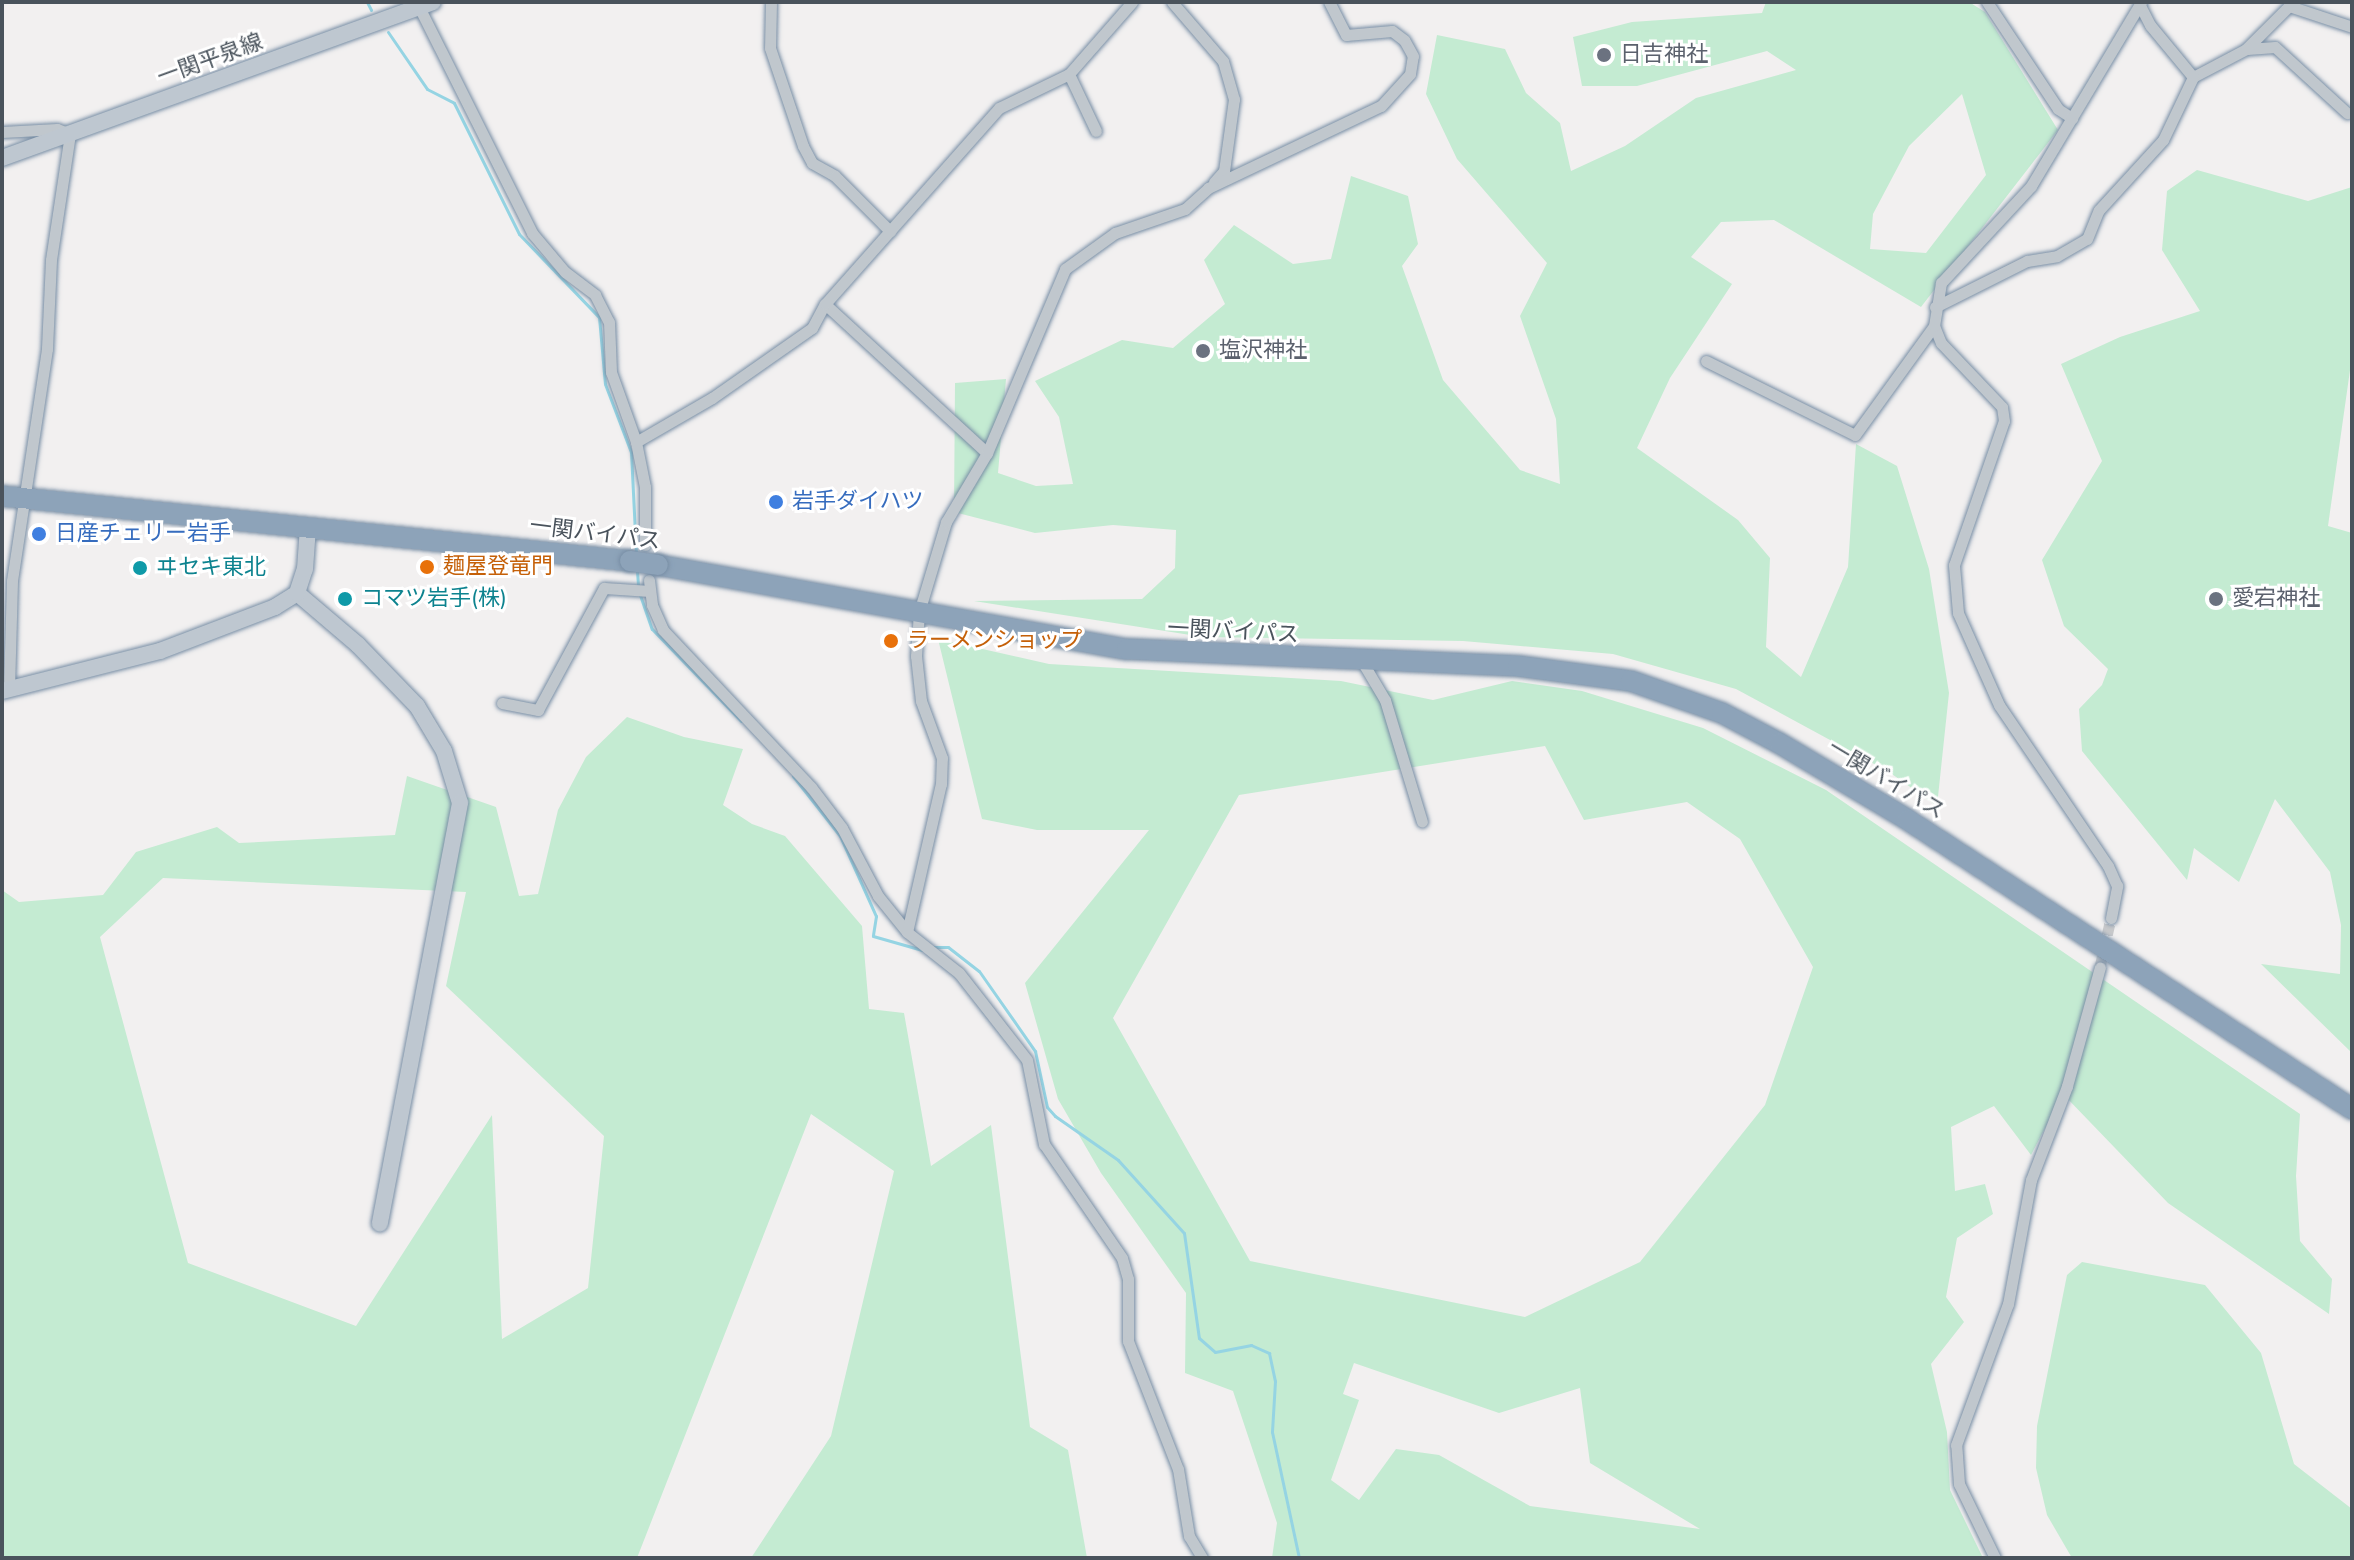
<!DOCTYPE html>
<meta charset="utf-8">
<style>
body{margin:0}
#map{position:relative;width:2354px;height:1560px;overflow:hidden;background:#f2f0f0;font-family:"Nunito Sans","Noto Sans JP",sans-serif}
div>[style]{position:absolute}
[style*='--x']{left:calc(var(--x)*1px);top:calc(var(--y)*1px);width:calc(var(--w)*1px);rotate:calc(var(--a)*1deg)}
.green>*{inset:0;background:#c4ebd2}
.stream>*{height:3px;margin:-1.5px;padding:0 1.5px;transform-origin:1.5px;border-radius:1.5px;background:#95d4e3}
.street-tunnel>*{height:11px;margin-top:-5.5px;transform-origin:0;background:repeating-linear-gradient(90deg,#c8c9cb 0 11px,transparent 0 16.5px)}
.roads{filter:drop-shadow(0 0 2px #788ea5) drop-shadow(0 0 2px #788ea5)}
.street>*{height:11px;margin:-5.5px;padding:0 5.5px;transform-origin:5.5px;border-radius:5.5px;background:#c0c7cd}
.secondary>*{height:16px;margin:-8px;padding:0 8px;transform-origin:8px;border-radius:8px;background:#bec7d0}
.highway>*{height:20px;margin:-10px;padding:0 10px;transform-origin:10px;border-radius:10px;background:#8da3b9}
.bridges{filter:drop-shadow(0 0 2px #788ea5) drop-shadow(0 0 2px #788ea5)}
.highway-bridge>*{height:20px;margin:-10px;padding:0 10px;transform-origin:10px;border-radius:10px;background:#8da3b9}
.dots>*{width:22px;height:22px;translate:-50% -50%;box-sizing:border-box;border:4px solid #fff;border-radius:50%}
span{translate:-50% -50%;white-space:nowrap;text-align:center;line-height:1.15;-webkit-text-stroke:6px #fff;paint-order:stroke}
.worship-label{font-size:22px;color:#5b616d}
.left{translate:0 -50%;text-align:left}
.street-label{font-size:22px;color:#4a535c}
.shop-label{font-size:22px;color:#366cbe}
.food-label{font-size:22px;color:#c56008}
.culture-label{font-size:22px;color:#0d838f}
.frame{position:absolute;inset:0;border:4px solid #4a535c;pointer-events:none}
</style>
<div id="map">
<div class="green">
<i style="clip-path:polygon(evenodd,1766px 2px,1969px 2px,1985px 12px,2058px 130px,1921px 307px,1774px 220px,1721px 222px,1691px 257px,1732px 284px,1670px 378px,1637px 448px,1738px 520px,1770px 558px,1766px 647px,1801px 677px,1848px 567px,1856px 444px,1897px 466px,1929px 569px,1949px 693px,1937px 806px,1889px 772px,1736px 689px,1613px 654px,1463px 641px,1203px 637px,974px 601px,1142px 599px,1175px 568px,1176px 530px,1113px 525px,1035px 533px,954px 512px,955px 383px,1006px 379px,998px 473px,1036px 486px,1073px 484px,1059px 417px,1035px 381px,1122px 340px,1173px 348px,1225px 304px,1204px 260px,1234px 225px,1293px 264px,1331px 259px,1351px 176px,1408px 196px,1418px 244px,1402px 266px,1443px 380px,1520px 470px,1560px 484px,1556px 419px,1520px 316px,1547px 263px,1457px 159px,1426px 94px,1437px 35px,1505px 49px,1526px 93px,1560px 123px,1571px 171px,1625px 146px,1696px 98px,1796px 70px,1767px 51px,1637px 86px,1582px 86px,1573px 37px,1632px 22px,1762px 13px,1766px 2px,1962px 94px,1986px 175px,1926px 253px,1870px 249px,1873px 214px,1909px 146px,1962px 94px)"></i>
<i style="clip-path:polygon(2197px 170px,2308px 201px,2352px 187px,2352px 356px,2328px 526px,2352px 533px,2352px 1053px,2261px 964px,2340px 974px,2341px 925px,2330px 872px,2275px 799px,2239px 882px,2194px 848px,2187px 880px,2082px 751px,2079px 709px,2102px 685px,2108px 669px,2064px 626px,2042px 560px,2102px 461px,2061px 364px,2120px 337px,2200px 311px,2162px 250px,2167px 191px)"></i>
<i style="clip-path:polygon(evenodd,938px 639px,1049px 664px,1341px 681px,1433px 700px,1512px 681px,1582px 691px,1703px 728px,1826px 790px,2300px 1114px,2296px 1176px,2300px 1241px,2332px 1279px,2329px 1314px,2168px 1203px,2063px 1094px,2031px 1155px,1994px 1106px,1951px 1127px,1955px 1191px,1985px 1184px,1993px 1214px,1957px 1238px,1946px 1297px,1964px 1322px,1931px 1364px,1947px 1432px,1950px 1490px,1983px 1558px,1272px 1558px,1277px 1523px,1233px 1391px,1185px 1373px,1186px 1293px,1101px 1173px,1058px 1099px,1025px 983px,1149px 830px,1037px 830px,982px 819px,938px 639px,1545px 746px,1584px 820px,1687px 802px,1740px 839px,1813px 967px,1765px 1105px,1640px 1262px,1525px 1317px,1250px 1261px,1113px 1018px,1239px 795px,1545px 746px,938px 639px,1354px 1363px,1499px 1413px,1580px 1388px,1590px 1463px,1700px 1529px,1530px 1506px,1439px 1455px,1396px 1449px,1359px 1500px,1331px 1480px,1359px 1400px,1343px 1394px,1354px 1363px)"></i>
<i style="clip-path:polygon(evenodd,627px 717px,684px 737px,743px 749px,723px 805px,752px 824px,785px 836px,862px 926px,869px 1009px,904px 1013px,931px 1166px,991px 1125px,1030px 1427px,1068px 1450px,1087px 1558px,751px 1558px,831px 1436px,894px 1171px,811px 1114px,637px 1558px,2px 1558px,2px 890px,19px 902px,103px 895px,136px 852px,217px 827px,239px 843px,395px 835px,407px 776px,496px 807px,519px 896px,538px 894px,558px 810px,586px 757px,627px 717px,163px 878px,466px 892px,446px 986px,604px 1136px,588px 1288px,502px 1339px,492px 1115px,356px 1326px,188px 1263px,100px 937px,163px 878px)"></i>
<i style="clip-path:polygon(2082px 1262px,2205px 1285px,2261px 1353px,2294px 1464px,2352px 1509px,2352px 1558px,2072px 1558px,2047px 1515px,2036px 1468px,2037px 1426px,2067px 1275px)"></i>
</div>
<div class="stream">
<i style="--x:367;--y:2;--w:9;--a:63"></i>
<i style="--x:388;--y:32;--w:69;--a:55.6"></i>
<i style="--x:427;--y:89;--w:30;--a:27"></i>
<i style="--x:454;--y:103;--w:146;--a:63.6"></i>
<i style="--x:519;--y:234;--w:115;--a:46.1"></i>
<i style="--x:599;--y:317;--w:67;--a:84.9"></i>
<i style="--x:605;--y:384;--w:73;--a:69.1"></i>
<i style="--x:631;--y:452;--w:103;--a:87.2"></i>
<i style="--x:637;--y:571;--w:16;--a:86"></i>
<i style="--x:640;--y:595;--w:36;--a:71"></i>
<i style="--x:652;--y:629;--w:128;--a:45.9"></i>
<i style="--x:793;--y:776;--w:76;--a:51.9"></i>
<i style="--x:840;--y:836;--w:88;--a:65.8"></i>
<i style="--x:876;--y:916;--w:20;--a:99"></i>
<i style="--x:873;--y:936;--w:51;--a:15.9"></i>
<i style="--x:933;--y:947;--w:15;--a:0"></i>
<i style="--x:948;--y:947;--w:39;--a:38"></i>
<i style="--x:979;--y:971;--w:98;--a:55"></i>
<i style="--x:1035;--y:1051;--w:57;--a:77.9"></i>
<i style="--x:1047;--y:1107;--w:12;--a:48"></i>
<i style="--x:1055;--y:1116;--w:77;--a:34.9"></i>
<i style="--x:1118;--y:1160;--w:98;--a:47.9"></i>
<i style="--x:1184;--y:1233;--w:106;--a:81.9"></i>
<i style="--x:1199;--y:1338;--w:21;--a:41"></i>
<i style="--x:1215;--y:1352;--w:37;--a:-11"></i>
<i style="--x:1251;--y:1345;--w:20;--a:24"></i>
<i style="--x:1269;--y:1353;--w:29;--a:78"></i>
<i style="--x:1275;--y:1381;--w:51;--a:93.4"></i>
<i style="--x:1272;--y:1432;--w:129;--a:77.9"></i>
</div>
<div class="street-tunnel">
<i style="--x:2100;--y:967;--w:50;--a:-77.3"></i>
</div>
<div class="roads">
<div class="street">
<i style="--x:771;--y:2;--w:46;--a:91.2"></i>
<i style="--x:770;--y:48;--w:103;--a:71.4"></i>
<i style="--x:803;--y:146;--w:19;--a:62"></i>
<i style="--x:812;--y:163;--w:26;--a:29"></i>
<i style="--x:835;--y:176;--w:78;--a:45"></i>
<i style="--x:1172;--y:2;--w:78;--a:49.2"></i>
<i style="--x:1223;--y:61;--w:40;--a:74"></i>
<i style="--x:1234;--y:99;--w:73;--a:97.9"></i>
<i style="--x:1224;--y:171;--w:15;--a:132"></i>
<i style="--x:1987;--y:2;--w:128;--a:56.4"></i>
<i style="--x:2058;--y:109;--w:17;--a:33"></i>
<i style="--x:419;--y:7;--w:253;--a:63.4"></i>
<i style="--x:532;--y:233;--w:51;--a:49.8"></i>
<i style="--x:565;--y:272;--w:38;--a:37"></i>
<i style="--x:595;--y:295;--w:30;--a:63"></i>
<i style="--x:609;--y:322;--w:50;--a:87.7"></i>
<i style="--x:611;--y:372;--w:74;--a:70.3"></i>
<i style="--x:636;--y:442;--w:46;--a:78.7"></i>
<i style="--x:645;--y:487;--w:58;--a:90"></i>
<i style="--x:2247;--y:49;--w:28;--a:-4"></i>
<i style="--x:2275;--y:47;--w:98;--a:42.5"></i>
<i style="--x:1069;--y:74;--w:63;--a:64.7"></i>
<i style="--x:2193;--y:77;--w:60;--a:-27.8"></i>
<i style="--x:2246;--y:49;--w:61;--a:-45"></i>
<i style="--x:2289;--y:6;--w:66;--a:18.4"></i>
<i style="--x:2;--y:132;--w:55;--a:-3.1"></i>
<i style="--x:57;--y:129;--w:14;--a:21"></i>
<i style="--x:70;--y:134;--w:127;--a:98.6"></i>
<i style="--x:51;--y:260;--w:89;--a:92.6"></i>
<i style="--x:47;--y:349;--w:235;--a:98.6"></i>
<i style="--x:12;--y:581;--w:109;--a:91.6"></i>
<i style="--x:825;--y:304;--w:220;--a:42.6"></i>
<i style="--x:1935;--y:307;--w:103;--a:-26.6"></i>
<i style="--x:2027;--y:261;--w:30;--a:-9"></i>
<i style="--x:2057;--y:256;--w:34;--a:-30"></i>
<i style="--x:2087;--y:239;--w:31;--a:-68"></i>
<i style="--x:2099;--y:210;--w:95;--a:-47.6"></i>
<i style="--x:2163;--y:140;--w:70;--a:-64.5"></i>
<i style="--x:2193;--y:77;--w:67;--a:-129.6"></i>
<i style="--x:2150;--y:25;--w:22;--a:-117"></i>
<i style="--x:1706;--y:361;--w:166;--a:26.4"></i>
<i style="--x:1855;--y:435;--w:135;--a:-54.1"></i>
<i style="--x:636;--y:442;--w:88;--a:-30.1"></i>
<i style="--x:712;--y:398;--w:122;--a:-35"></i>
<i style="--x:812;--y:328;--w:27;--a:-62"></i>
<i style="--x:825;--y:304;--w:262;--a:-48.4"></i>
<i style="--x:999;--y:108;--w:78;--a:-25.9"></i>
<i style="--x:1069;--y:74;--w:96;--a:-48.8"></i>
<i style="--x:649;--y:580;--w:25;--a:83"></i>
<i style="--x:652;--y:605;--w:27;--a:66"></i>
<i style="--x:663;--y:630;--w:216;--a:46.7"></i>
<i style="--x:811;--y:787;--w:51;--a:52.9"></i>
<i style="--x:842;--y:828;--w:77;--a:62.1"></i>
<i style="--x:878;--y:896;--w:46;--a:51.1"></i>
<i style="--x:907;--y:932;--w:66;--a:38.3"></i>
<i style="--x:959;--y:973;--w:110;--a:52"></i>
<i style="--x:1027;--y:1060;--w:86;--a:78.6"></i>
<i style="--x:1044;--y:1144;--w:138;--a:55.6"></i>
<i style="--x:1122;--y:1258;--w:22;--a:74"></i>
<i style="--x:1128;--y:1279;--w:62;--a:90"></i>
<i style="--x:1128;--y:1341;--w:137;--a:68.7"></i>
<i style="--x:1178;--y:1469;--w:68;--a:80.7"></i>
<i style="--x:1189;--y:1536;--w:26;--a:59"></i>
<i style="--x:1363;--y:663;--w:43;--a:59.3"></i>
<i style="--x:1385;--y:700;--w:127;--a:73.1"></i>
<i style="--x:502;--y:703;--w:37;--a:11"></i>
<i style="--x:538;--y:710;--w:139;--a:-61.6"></i>
<i style="--x:604;--y:588;--w:46;--a:3.7"></i>
<i style="--x:2111;--y:918;--w:33;--a:-79"></i>
<i style="--x:2117;--y:886;--w:22;--a:-114"></i>
<i style="--x:2108;--y:866;--w:194;--a:-124.1"></i>
<i style="--x:1999;--y:705;--w:101;--a:-114"></i>
<i style="--x:1958;--y:613;--w:48;--a:-94.8"></i>
<i style="--x:1954;--y:565;--w:152;--a:-70.9"></i>
<i style="--x:2004;--y:421;--w:14;--a:-98"></i>
<i style="--x:2002;--y:407;--w:88;--a:-133.6"></i>
<i style="--x:1941;--y:343;--w:18;--a:-112"></i>
<i style="--x:1934;--y:326;--w:44;--a:-80.8"></i>
<i style="--x:1941;--y:283;--w:132;--a:-47.1"></i>
<i style="--x:2031;--y:186;--w:214;--a:-59.1"></i>
<i style="--x:907;--y:932;--w:152;--a:-77.1"></i>
<i style="--x:941;--y:784;--w:26;--a:-88"></i>
<i style="--x:942;--y:758;--w:61;--a:-110.2"></i>
<i style="--x:921;--y:701;--w:45;--a:-96.3"></i>
<i style="--x:916;--y:656;--w:44;--a:-86.1"></i>
<i style="--x:919;--y:612;--w:94;--a:-73.3"></i>
<i style="--x:946;--y:522;--w:80;--a:-59.3"></i>
<i style="--x:987;--y:453;--w:200;--a:-67"></i>
<i style="--x:1065;--y:269;--w:62;--a:-35.8"></i>
<i style="--x:1115;--y:233;--w:74;--a:-18.9"></i>
<i style="--x:1185;--y:209;--w:31;--a:-42"></i>
<i style="--x:1208;--y:188;--w:191;--a:-25.4"></i>
<i style="--x:1381;--y:106;--w:43;--a:-47.8"></i>
<i style="--x:1410;--y:74;--w:18;--a:-81"></i>
<i style="--x:1413;--y:56;--w:18;--a:-119"></i>
<i style="--x:1404;--y:40;--w:15;--a:-143"></i>
<i style="--x:1392;--y:31;--w:46;--a:175"></i>
<i style="--x:1346;--y:35;--w:37;--a:-117"></i>
<i style="--x:1995;--y:1558;--w:82;--a:-115.9"></i>
<i style="--x:1959;--y:1484;--w:39;--a:-94"></i>
<i style="--x:1956;--y:1445;--w:150;--a:-69.8"></i>
<i style="--x:2008;--y:1304;--w:126;--a:-79.5"></i>
<i style="--x:2031;--y:1180;--w:101;--a:-69"></i>
<i style="--x:2067;--y:1086;--w:123;--a:-74.5"></i>
</div>
<div class="secondary">
<i style="--x:2;--y:158;--w:458;--a:-19.9"></i>
<i style="--x:297;--y:593;--w:80;--a:40.4"></i>
<i style="--x:358;--y:645;--w:85;--a:46"></i>
<i style="--x:417;--y:706;--w:52;--a:59"></i>
<i style="--x:444;--y:751;--w:54;--a:72.9"></i>
<i style="--x:460;--y:803;--w:428;--a:100.8"></i>
<i style="--x:2;--y:691;--w:163;--a:-14.2"></i>
<i style="--x:160;--y:651;--w:123;--a:-20.9"></i>
<i style="--x:275;--y:607;--w:26;--a:-32"></i>
<i style="--x:297;--y:593;--w:25;--a:-72"></i>
<i style="--x:305;--y:569;--w:42;--a:-85.9"></i>
</div>
<div class="highway">
<i style="--x:2;--y:496;--w:631;--a:5.91"></i>
<i style="--x:658;--y:565;--w:476;--a:10.2"></i>
<i style="--x:1127;--y:649;--w:391;--a:2.5"></i>
<i style="--x:1518;--y:666;--w:114;--a:7.6"></i>
<i style="--x:1631;--y:681;--w:96;--a:19.4"></i>
<i style="--x:1722;--y:713;--w:64;--a:27.8"></i>
<i style="--x:1779;--y:743;--w:150;--a:30.8"></i>
<i style="--x:1908;--y:820;--w:530;--a:33.06"></i>
</div>
</div>
<div class="bridges">
<div class="highway-bridge">
<i style="--x:630;--y:561;--w:28;--a:8"></i>
</div>
</div>
<div class="dots">
<i style="left:1604px;top:55px;background:#6b7280"></i>
<i style="left:1203px;top:351px;background:#6b7280"></i>
<i style="left:776px;top:502px;background:#3f7fe0"></i>
<i style="left:39px;top:534px;background:#3f7fe0"></i>
<i style="left:427px;top:567px;background:#e8710a"></i>
<i style="left:140px;top:568px;background:#0f9aa8"></i>
<i style="left:345px;top:599px;background:#0f9aa8"></i>
<i style="left:2216px;top:599px;background:#6b7280"></i>
<i style="left:891px;top:641px;background:#e8710a"></i>
</div>
<div class="worship-label">
<span class="left" style="left:1620px;top:55px">日吉神社</span>
<span class="left" style="left:1219px;top:351px">塩沢神社</span>
<span class="left" style="left:2232px;top:599px">愛宕神社</span>
</div>
<div class="street-label">
<span style="left:210px;top:60px;rotate:-20deg">一関平泉線</span>
<span style="left:595px;top:534px;rotate:7deg">一関バイパス</span>
<span style="left:1233px;top:632px;rotate:3deg">一関バイパス</span>
<span style="left:1886px;top:780px;rotate:31deg">一関バイパス</span>
</div>
<div class="shop-label">
<span class="left" style="left:792px;top:502px">岩手ダイハツ</span>
<span class="left" style="left:55px;top:534px">日産チェリー岩手</span>
</div>
<div class="food-label">
<span class="left" style="left:443px;top:567px">麺屋登竜門</span>
<span class="left" style="left:907px;top:641px">ラーメンショップ</span>
</div>
<div class="culture-label">
<span class="left" style="left:156px;top:568px">ヰセキ東北</span>
<span class="left" style="left:361px;top:599px">コマツ岩手(株)</span>
</div>
<div class="frame"></div>
</div>
